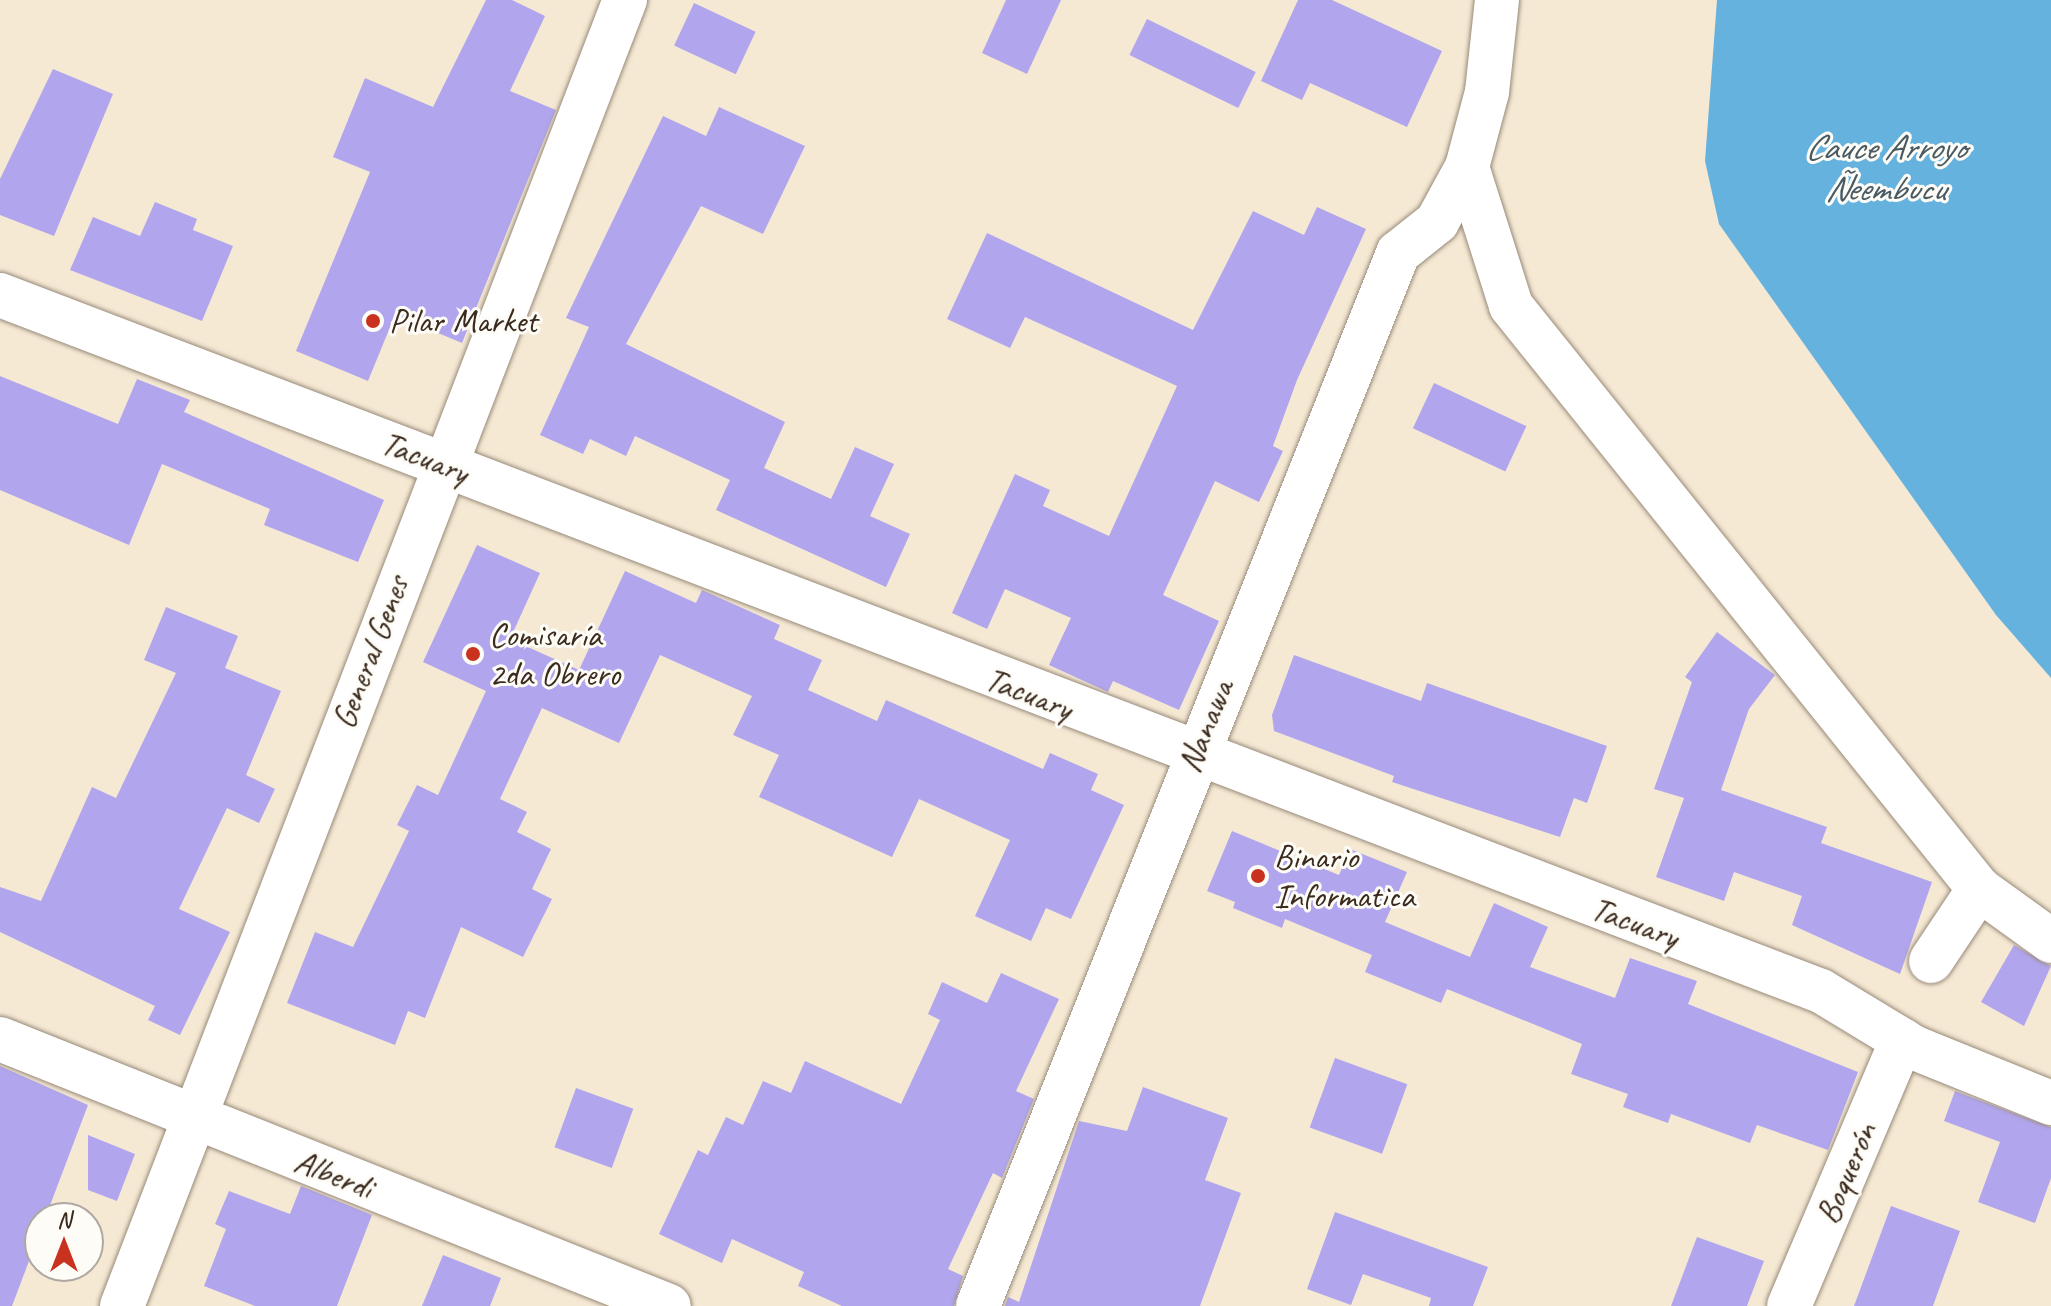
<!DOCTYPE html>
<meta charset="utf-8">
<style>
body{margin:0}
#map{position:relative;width:2051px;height:1306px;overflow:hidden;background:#f5e9d4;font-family:Caveat,sans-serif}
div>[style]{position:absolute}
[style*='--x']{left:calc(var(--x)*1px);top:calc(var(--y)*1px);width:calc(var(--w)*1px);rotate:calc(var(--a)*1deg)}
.water>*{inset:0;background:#66b2df}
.building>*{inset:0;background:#b1a6ee;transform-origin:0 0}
.roads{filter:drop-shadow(0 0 2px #988a79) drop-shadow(0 0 2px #988a79)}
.minor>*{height:44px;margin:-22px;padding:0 22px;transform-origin:22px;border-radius:22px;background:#fff}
.dots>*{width:22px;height:22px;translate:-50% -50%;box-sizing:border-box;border:4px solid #fdfcf7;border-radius:50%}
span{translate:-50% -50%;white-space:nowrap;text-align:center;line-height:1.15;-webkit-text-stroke:6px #fdfcf7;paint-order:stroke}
.poi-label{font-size:34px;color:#3b2a1e}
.left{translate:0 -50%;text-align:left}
.street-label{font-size:34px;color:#3b2a1e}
.water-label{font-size:36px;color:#4a5a62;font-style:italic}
.north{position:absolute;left:24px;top:1202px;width:80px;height:80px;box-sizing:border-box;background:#fdfcf7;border:2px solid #afa8a0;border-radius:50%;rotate:0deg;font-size:22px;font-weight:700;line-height:32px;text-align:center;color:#3b2a1e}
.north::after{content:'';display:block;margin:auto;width:28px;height:36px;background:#c8321e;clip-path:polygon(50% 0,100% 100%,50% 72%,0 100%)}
</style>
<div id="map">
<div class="water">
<i style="clip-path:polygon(1717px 0,2051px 0,2051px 678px,1996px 615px,1719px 224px,1705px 161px)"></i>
</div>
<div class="building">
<i style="clip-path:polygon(486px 0,512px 0,545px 16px,510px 91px,556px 110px,462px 343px,395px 315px,368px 381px,296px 351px,370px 172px,333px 157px,365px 78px,433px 107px)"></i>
<i style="clip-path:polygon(1006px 0,1061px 0,1027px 74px,982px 53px)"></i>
<i style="clip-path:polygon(1298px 0,1332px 0,1442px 51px,1407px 127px,1310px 83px,1302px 100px,1261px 81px)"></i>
<i style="left:694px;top:3px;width:68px;height:47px;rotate:25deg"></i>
<i style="left:1147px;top:19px;width:121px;height:40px;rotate:26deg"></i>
<i style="clip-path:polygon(53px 69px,113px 94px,54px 236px,0 215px,0 179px)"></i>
<i style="clip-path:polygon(719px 107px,805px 146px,763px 234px,701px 206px,626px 344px,785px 422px,764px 468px,831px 499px,855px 447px,894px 464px,870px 516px,910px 534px,886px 587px,716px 510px,730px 480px,635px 436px,626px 456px,590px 439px,583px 454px,540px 435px,589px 327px,566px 318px,663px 116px,706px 136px)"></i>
<i style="clip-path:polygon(155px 202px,197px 219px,193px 230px,233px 246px,202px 321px,70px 270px,93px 217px,140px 236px)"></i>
<i style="clip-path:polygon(1317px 207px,1366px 229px,1297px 380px,1273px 446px,1283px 451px,1259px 502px,1215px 481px,1163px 595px,1219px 621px,1179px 710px,1113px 681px,1108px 692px,1049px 665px,1071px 618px,1005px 589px,987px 629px,952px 613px,1015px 474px,1050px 490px,1043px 506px,1109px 536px,1177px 386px,1025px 317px,1010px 348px,947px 319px,987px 233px,1193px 330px,1253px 211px,1304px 235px)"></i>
<i style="clip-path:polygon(0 376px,118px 424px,137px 379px,190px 400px,184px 412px,384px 500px,358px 562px,264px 525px,270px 509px,162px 464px,129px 545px,0 490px)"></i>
<i style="left:1434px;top:383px;width:102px;height:50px;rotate:25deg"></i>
<i style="clip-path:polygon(477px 545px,540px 573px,510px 639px,579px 670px,625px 571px,696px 603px,702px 590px,780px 625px,774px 639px,822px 660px,808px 690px,877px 721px,886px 700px,1043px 769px,1050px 753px,1098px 774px,1091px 790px,1124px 805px,1071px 919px,1046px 908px,1031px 941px,975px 916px,1010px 840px,919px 799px,892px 857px,759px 797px,779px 755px,733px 735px,752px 696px,660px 655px,619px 743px,542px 708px,500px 799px,527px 812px,517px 832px,551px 849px,532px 889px,552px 899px,523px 957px,461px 927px,425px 1018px,408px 1011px,395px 1045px,287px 1003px,315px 932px,353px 947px,409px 831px,397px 825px,417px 785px,438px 795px,486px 691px,423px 662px)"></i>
<i style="clip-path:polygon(166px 607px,238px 636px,225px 668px,281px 691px,246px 775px,275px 789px,259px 823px,227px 808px,179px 909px,230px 932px,180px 1035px,148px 1020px,155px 1006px,0 932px,0 887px,41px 901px,92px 787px,116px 798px,176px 673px,144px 660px)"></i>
<i style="clip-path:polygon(1717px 632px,1775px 675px,1749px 709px,1721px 790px,1827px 827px,1821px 843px,1932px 882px,1900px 974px,1792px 925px,1802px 896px,1734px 872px,1724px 901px,1656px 877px,1684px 798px,1654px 789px,1692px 682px,1685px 677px)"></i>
<i style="clip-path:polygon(1294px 655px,1421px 701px,1427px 683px,1607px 746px,1587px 803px,1574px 798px,1560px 837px,1392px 782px,1394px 776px,1274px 731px,1272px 715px)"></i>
<i style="clip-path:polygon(1232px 831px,1339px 875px,1350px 849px,1407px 872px,1385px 922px,1470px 957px,1494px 903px,1548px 927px,1530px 967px,1615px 998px,1630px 958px,1697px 981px,1688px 1004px,1858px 1072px,1828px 1150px,1757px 1125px,1750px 1143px,1671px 1114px,1668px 1123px,1623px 1107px,1628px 1094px,1571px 1074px,1582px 1044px,1447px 989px,1441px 1003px,1365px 972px,1372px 955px,1285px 919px,1282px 928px,1233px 908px,1235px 902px,1207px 891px)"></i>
<i style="clip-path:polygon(2014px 945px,2051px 966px,2024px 1026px,1981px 1002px)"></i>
<i style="clip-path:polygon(1001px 973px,1059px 999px,1016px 1091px,1034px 1099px,1002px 1178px,993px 1173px,948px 1269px,963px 1276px,954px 1306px,842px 1306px,798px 1286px,804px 1272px,732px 1239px,722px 1263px,659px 1234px,698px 1150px,708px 1155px,726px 1117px,743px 1125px,763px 1081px,791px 1093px,805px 1061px,901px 1104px,940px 1020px,928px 1014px,942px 982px,987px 1003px)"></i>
<i style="left:1335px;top:1058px;width:77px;height:74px;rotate:20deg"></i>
<i style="clip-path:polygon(0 1066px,88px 1105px,12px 1306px,0 1306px)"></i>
<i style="clip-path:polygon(1143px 1087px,1228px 1118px,1205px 1180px,1241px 1193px,1200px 1306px,1005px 1306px,1008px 1297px,1019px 1302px,1079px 1121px,1127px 1131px)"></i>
<i style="left:576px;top:1088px;width:61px;height:63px;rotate:20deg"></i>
<i style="clip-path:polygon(1955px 1091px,2051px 1127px,2051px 1178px,2035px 1223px,1978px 1202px,2000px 1142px,1944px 1121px)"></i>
<i style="clip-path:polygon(88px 1135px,135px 1154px,117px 1201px,88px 1190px)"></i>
<i style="clip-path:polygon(301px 1186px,372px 1215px,337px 1306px,255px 1306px,204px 1286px,226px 1229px,215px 1224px,229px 1191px,290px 1214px)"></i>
<i style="clip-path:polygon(1891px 1206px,1960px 1231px,1933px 1306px,1854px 1306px)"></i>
<i style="clip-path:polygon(1335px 1212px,1488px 1267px,1473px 1306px,1429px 1306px,1431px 1298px,1363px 1274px,1351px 1305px,1307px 1289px)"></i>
<i style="clip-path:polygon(1697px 1237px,1764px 1261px,1747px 1306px,1671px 1306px)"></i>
<i style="clip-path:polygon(443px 1255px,501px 1278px,490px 1306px,422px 1306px)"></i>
</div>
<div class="roads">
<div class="minor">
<i style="--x:1497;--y:0;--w:93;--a:96.2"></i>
<i style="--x:1487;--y:92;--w:78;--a:104.9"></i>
<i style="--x:1467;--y:167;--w:146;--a:72.4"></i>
<i style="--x:1511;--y:306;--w:748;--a:51.24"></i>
<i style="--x:1979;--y:889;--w:89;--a:35.8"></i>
<i style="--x:0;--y:295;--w:1949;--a:20.92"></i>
<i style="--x:1821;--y:991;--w:110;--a:31.2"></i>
<i style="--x:1915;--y:1048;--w:147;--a:22"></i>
<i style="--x:1931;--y:961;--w:87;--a:-56.3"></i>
<i style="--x:0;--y:1039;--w:720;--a:21.76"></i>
<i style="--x:122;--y:1306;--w:1400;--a:-68.94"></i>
<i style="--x:978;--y:1306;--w:1134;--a:-68.25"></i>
<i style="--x:1398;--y:253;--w:50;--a:-38.5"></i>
<i style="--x:1437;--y:222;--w:63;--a:-61.4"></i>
<i style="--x:1789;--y:1306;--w:289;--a:-67"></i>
</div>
</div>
<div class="dots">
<i style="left:373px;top:321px;background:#c8321e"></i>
<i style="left:473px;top:654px;background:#c8321e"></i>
<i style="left:1258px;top:876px;background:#c8321e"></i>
</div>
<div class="poi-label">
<span class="left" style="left:389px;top:321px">Pilar Market</span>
<span class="left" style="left:489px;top:654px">Comisaría<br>2da Obrero</span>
<span class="left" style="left:1274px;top:876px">Binario<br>Informatica</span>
</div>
<div class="street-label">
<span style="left:425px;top:457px;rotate:21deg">Tacuary</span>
<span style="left:370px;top:652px;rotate:-69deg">General Genes</span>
<span style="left:1029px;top:693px;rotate:21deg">Tacuary</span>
<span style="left:1205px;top:726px;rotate:-68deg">Nanawa</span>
<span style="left:1635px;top:922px;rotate:20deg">Tacuary</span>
<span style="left:1846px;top:1173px;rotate:-67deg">Boquerón</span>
<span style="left:334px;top:1174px;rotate:22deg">Alberdi</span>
</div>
<div class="water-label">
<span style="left:1885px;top:168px">Cauce Arroyo<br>Ñeembucu</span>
</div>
<div class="north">N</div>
</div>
